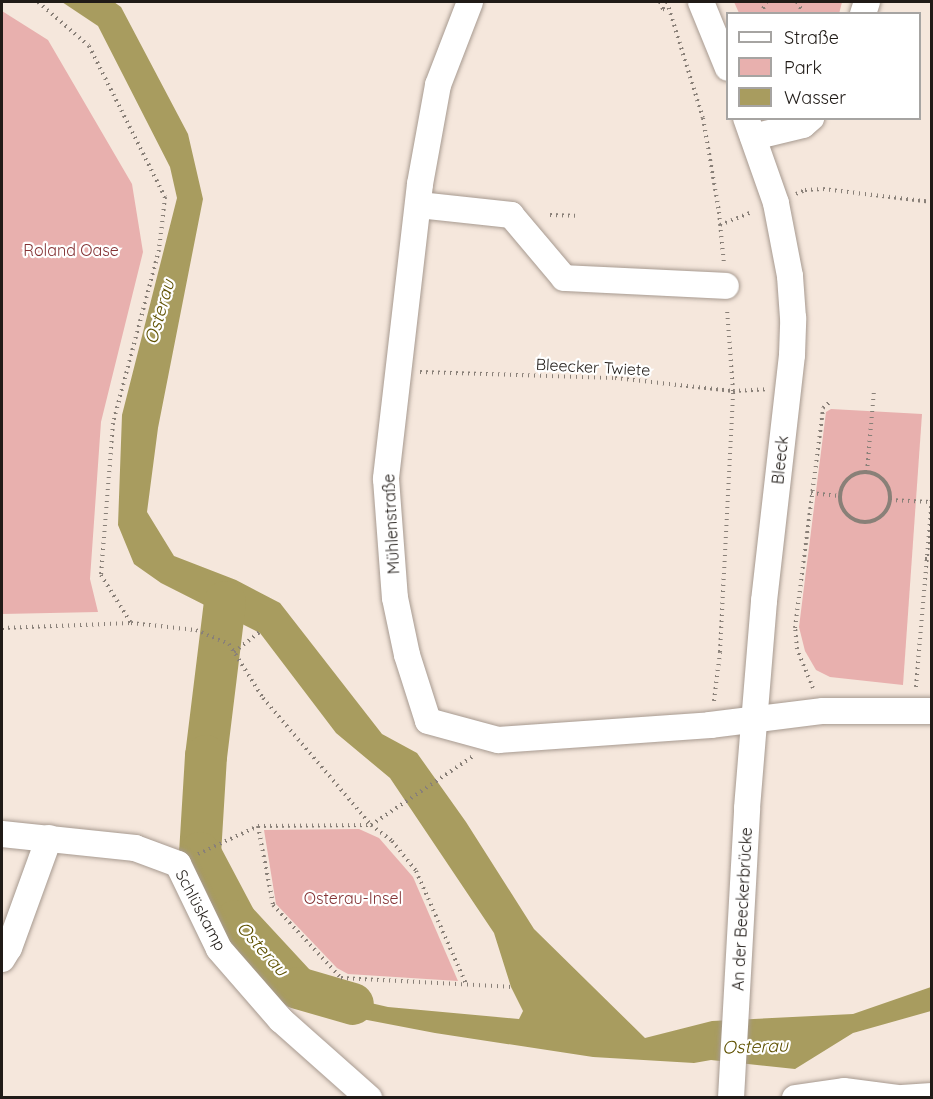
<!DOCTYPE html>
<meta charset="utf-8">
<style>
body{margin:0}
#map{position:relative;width:933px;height:1099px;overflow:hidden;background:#f5e7dc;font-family:Quicksand,sans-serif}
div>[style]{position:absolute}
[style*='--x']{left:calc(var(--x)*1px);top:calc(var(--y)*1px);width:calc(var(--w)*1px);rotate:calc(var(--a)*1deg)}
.green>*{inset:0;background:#e8b0ae}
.water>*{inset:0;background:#a89c5f}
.river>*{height:42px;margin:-21px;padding:0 21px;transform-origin:21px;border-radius:21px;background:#a89c5f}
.path>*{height:4px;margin-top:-2px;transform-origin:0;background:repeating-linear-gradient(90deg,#898078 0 1.5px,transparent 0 6px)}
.path>.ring{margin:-2px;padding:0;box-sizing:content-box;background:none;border:4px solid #898078;border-radius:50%}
.roads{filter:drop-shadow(0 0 2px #a79a90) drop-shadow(0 0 2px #a79a90)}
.minor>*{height:26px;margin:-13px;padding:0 13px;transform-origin:13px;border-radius:13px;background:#fff}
span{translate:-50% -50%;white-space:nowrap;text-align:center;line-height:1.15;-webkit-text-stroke:4.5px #fff;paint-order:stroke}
.park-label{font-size:16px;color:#843335}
.street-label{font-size:16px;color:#201b17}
.water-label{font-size:18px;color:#5f5101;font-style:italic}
.frame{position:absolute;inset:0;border:3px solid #201b17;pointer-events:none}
.legend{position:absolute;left:726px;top:12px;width:195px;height:108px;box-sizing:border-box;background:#fff;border:2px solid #a6a4a2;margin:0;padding:8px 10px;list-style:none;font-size:18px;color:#201b17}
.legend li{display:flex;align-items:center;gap:12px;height:30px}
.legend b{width:30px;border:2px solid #a6a4a2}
</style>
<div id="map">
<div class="green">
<i style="clip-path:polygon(734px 2px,842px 2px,839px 14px,739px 13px)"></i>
<i style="clip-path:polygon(2px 11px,48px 40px,132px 184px,143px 252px,101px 422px,90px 579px,98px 612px,2px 614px)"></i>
<i style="clip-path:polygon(831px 409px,922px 414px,903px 685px,830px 677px,816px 670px,805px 651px,799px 627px,826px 412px)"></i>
<i style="clip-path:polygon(359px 829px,379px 838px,413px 877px,458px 981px,348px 974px,337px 968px,276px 904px,264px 830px)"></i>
</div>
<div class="water">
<i style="clip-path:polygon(62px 2px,114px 2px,121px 7px,188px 134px,203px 199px,158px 428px,147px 512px,174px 556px,236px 580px,280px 603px,382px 734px,417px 753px,466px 822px,534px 929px,645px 1038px,712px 1021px,853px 1014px,931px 987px,931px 1011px,853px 1033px,795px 1069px,711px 1060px,694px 1063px,593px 1057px,435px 1033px,315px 1010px,296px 996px,303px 977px,336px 995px,388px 1007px,519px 1019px,523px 1011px,511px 987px,494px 933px,390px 778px,336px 733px,260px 633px,161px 583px,134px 564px,118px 525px,122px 415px,177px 198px,170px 167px,98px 26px)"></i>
</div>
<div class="river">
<i style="--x:225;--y:602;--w:155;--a:97"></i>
<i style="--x:206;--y:756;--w:97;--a:93.5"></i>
<i style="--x:200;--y:853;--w:77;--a:62.1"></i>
<i style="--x:236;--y:921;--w:91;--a:47.2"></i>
<i style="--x:298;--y:988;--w:57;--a:16.2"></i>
</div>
<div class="path">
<i style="--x:38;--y:2;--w:67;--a:40.8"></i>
<i style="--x:89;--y:46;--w:169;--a:63.3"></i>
<i style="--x:165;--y:197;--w:53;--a:96.5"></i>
<i style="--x:159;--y:250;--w:179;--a:104.9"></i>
<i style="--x:113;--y:423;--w:152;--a:94.5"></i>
<i style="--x:101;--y:575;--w:57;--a:58"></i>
<i style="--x:660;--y:2;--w:8;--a:67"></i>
<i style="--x:663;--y:9;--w:6;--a:9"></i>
<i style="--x:667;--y:2;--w:121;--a:72.8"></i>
<i style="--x:703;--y:118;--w:95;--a:80.3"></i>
<i style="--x:719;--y:212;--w:52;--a:84.5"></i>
<i style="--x:797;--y:2;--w:14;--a:60"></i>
<i style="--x:761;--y:14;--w:13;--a:-67"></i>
<i style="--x:796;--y:194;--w:10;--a:-24"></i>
<i style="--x:805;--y:190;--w:18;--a:-3"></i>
<i style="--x:823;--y:189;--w:110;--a:6.8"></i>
<i style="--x:550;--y:215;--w:25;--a:2"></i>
<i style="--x:720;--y:225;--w:35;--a:-22"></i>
<i style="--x:420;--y:372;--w:195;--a:1.8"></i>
<i style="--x:615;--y:378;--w:119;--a:6.3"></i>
<i style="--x:733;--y:391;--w:33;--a:-3"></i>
<i class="ring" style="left:840px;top:472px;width:46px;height:46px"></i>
<i style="--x:867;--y:472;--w:81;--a:-85.1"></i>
<i style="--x:811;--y:493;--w:28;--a:6"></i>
<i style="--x:890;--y:500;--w:41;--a:2.8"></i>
<i style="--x:925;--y:559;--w:7;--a:0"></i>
<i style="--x:2;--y:628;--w:129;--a:-2.2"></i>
<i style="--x:131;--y:623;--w:65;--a:6.1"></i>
<i style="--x:196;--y:630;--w:36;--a:23"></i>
<i style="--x:229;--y:644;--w:64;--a:57.8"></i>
<i style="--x:263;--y:698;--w:167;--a:49.6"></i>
<i style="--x:371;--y:825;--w:26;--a:37"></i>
<i style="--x:392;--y:841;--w:38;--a:51"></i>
<i style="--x:416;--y:871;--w:124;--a:66.1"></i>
<i style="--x:234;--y:652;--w:33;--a:-38"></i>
<i style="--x:916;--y:687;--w:193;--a:-85.2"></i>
<i style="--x:813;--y:688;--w:42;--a:-112.3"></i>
<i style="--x:797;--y:649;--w:21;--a:-95"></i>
<i style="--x:795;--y:628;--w:222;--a:-82.7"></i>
<i style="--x:823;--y:408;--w:11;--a:-41"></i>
<i style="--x:714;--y:701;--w:49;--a:-83"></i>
<i style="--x:720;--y:652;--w:261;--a:-87.1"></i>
<i style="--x:733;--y:391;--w:81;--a:-94.2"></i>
<i style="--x:258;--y:826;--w:80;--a:79.2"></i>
<i style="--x:273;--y:905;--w:100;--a:47"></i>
<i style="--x:341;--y:978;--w:170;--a:3"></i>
<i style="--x:198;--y:854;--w:66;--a:-25"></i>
<i style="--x:258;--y:826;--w:113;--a:-0.5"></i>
<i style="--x:371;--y:825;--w:122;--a:-34"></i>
</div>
<div class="roads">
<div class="minor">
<i style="--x:470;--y:2;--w:89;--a:111.1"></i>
<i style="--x:438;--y:85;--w:101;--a:100.3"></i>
<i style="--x:420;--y:184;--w:297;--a:96.6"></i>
<i style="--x:386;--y:479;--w:119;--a:85.7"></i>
<i style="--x:395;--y:598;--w:58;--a:78.1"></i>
<i style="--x:407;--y:655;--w:69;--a:72.3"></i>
<i style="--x:428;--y:721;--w:73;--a:15.2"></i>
<i style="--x:498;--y:740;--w:213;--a:-4"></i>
<i style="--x:710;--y:725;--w:114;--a:-7.1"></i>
<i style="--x:823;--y:711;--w:109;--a:0"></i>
<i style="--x:701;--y:2;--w:71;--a:67.8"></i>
<i style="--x:863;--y:14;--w:13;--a:-72"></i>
<i style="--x:753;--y:137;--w:51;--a:-13.5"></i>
<i style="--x:803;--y:125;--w:11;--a:-41"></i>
<i style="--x:419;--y:205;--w:93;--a:6.2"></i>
<i style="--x:511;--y:215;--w:82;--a:49.9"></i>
<i style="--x:564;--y:278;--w:162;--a:2.8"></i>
<i style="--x:2;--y:834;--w:134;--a:6"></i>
<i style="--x:135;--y:848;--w:46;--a:20.4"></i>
<i style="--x:178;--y:864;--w:94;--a:64.2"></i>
<i style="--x:219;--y:949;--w:94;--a:48.9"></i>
<i style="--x:281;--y:1020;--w:118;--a:41.6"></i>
<i style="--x:2;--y:959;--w:13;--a:-58"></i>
<i style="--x:9;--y:948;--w:117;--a:-70"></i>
<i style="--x:731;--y:1098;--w:290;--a:-86.8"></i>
<i style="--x:747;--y:808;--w:208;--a:-85.3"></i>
<i style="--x:764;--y:601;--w:248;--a:-83.5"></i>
<i style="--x:792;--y:355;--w:37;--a:-88"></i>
<i style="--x:793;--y:318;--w:42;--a:-94.1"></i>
<i style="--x:790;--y:276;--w:74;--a:-100.9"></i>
<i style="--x:776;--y:203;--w:90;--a:-109.4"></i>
<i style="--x:795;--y:1098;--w:49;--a:-8.1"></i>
<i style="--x:844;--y:1091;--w:54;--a:7.4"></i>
<i style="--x:902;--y:1098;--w:30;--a:-4"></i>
</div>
</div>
<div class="park-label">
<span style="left:71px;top:250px">Roland Oase</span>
<span style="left:353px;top:898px">Osterau-Insel</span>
</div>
<div class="street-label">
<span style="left:593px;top:367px;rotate:3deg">Bleecker Twiete</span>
<span style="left:780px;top:460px;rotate:-84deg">Bleeck</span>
<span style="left:391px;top:524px;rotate:-93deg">Mühlenstraße</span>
<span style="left:742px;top:909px;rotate:-87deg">An der Beeckerbrücke</span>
<span style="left:201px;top:910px;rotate:62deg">Schlüskamp</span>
</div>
<div class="water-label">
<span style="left:160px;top:312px;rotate:-74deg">Osterau</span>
<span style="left:262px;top:949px;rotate:48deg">Osterau</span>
<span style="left:755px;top:1047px;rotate:-2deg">Osterau</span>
</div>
<div class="frame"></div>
<ul class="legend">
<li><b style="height:8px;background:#fff"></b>Straße</li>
<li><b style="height:16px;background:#e8b0ae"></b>Park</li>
<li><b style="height:16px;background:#a89c5f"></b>Wasser</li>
</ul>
</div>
